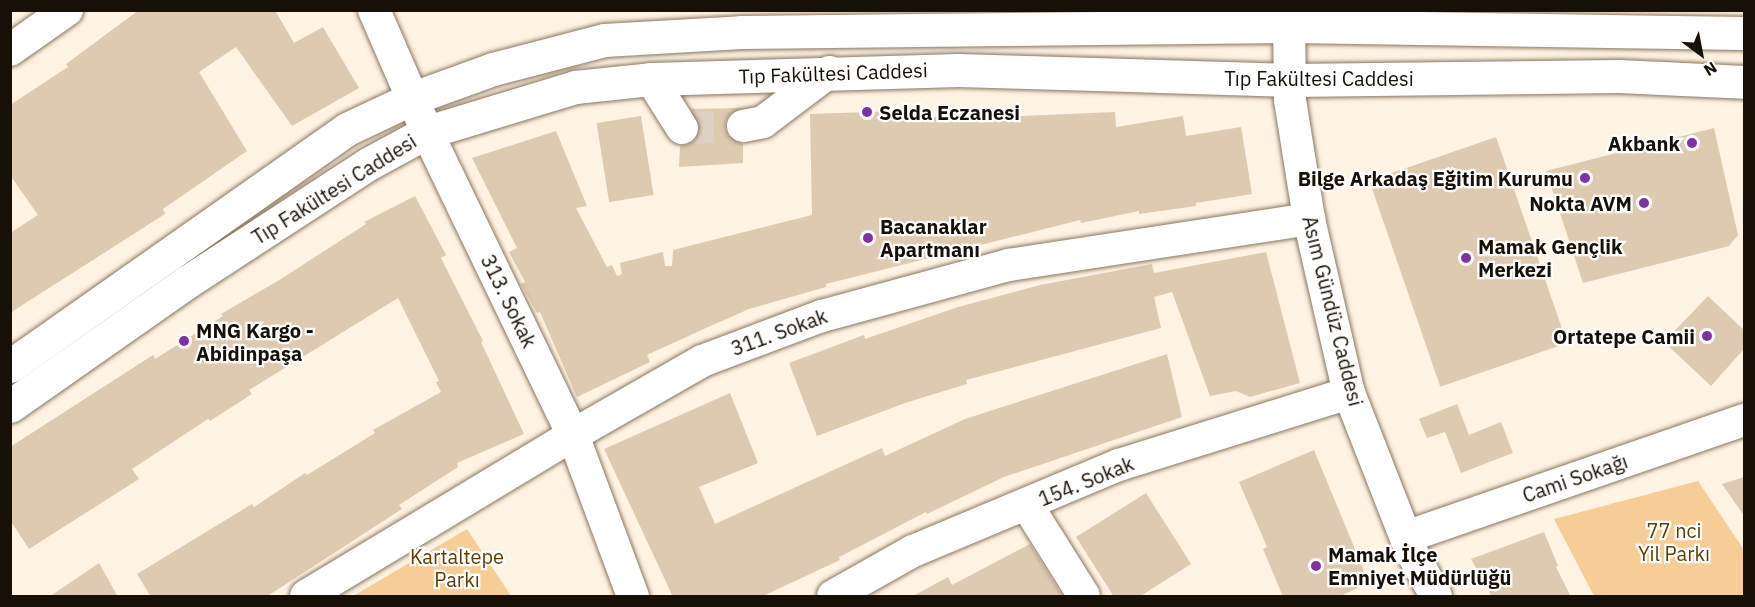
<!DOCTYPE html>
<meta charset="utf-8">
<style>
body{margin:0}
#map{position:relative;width:1755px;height:607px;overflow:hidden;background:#fff3e3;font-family:"IBM Plex Sans",sans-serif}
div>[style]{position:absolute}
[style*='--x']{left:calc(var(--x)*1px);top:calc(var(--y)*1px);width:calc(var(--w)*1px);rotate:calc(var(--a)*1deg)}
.green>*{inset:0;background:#f6cd97}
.building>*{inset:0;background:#decab1;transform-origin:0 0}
.minor-tunnel>*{height:32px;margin-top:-16px;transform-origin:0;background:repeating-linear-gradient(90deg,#dcd1c2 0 32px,transparent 0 48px)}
.roads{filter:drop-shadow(0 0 2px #897760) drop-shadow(0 0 2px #897760)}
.minor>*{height:32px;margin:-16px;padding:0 16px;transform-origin:16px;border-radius:16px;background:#fff}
.major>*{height:33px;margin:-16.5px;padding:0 16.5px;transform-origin:16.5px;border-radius:16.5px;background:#fff}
.dots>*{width:16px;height:16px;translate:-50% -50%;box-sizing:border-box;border:3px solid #fff;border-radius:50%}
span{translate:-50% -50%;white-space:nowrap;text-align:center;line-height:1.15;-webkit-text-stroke:4.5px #fff;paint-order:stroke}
.street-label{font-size:20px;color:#171007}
.poi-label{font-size:20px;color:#171007;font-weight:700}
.left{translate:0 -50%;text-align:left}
.right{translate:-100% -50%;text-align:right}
.park-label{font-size:20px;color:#5f3d02}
.frame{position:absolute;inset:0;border:12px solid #171007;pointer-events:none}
.north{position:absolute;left:1671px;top:24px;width:60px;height:60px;-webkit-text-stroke:4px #fff;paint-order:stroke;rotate:148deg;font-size:16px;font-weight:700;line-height:24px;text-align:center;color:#171007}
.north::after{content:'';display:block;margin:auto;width:21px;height:27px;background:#171007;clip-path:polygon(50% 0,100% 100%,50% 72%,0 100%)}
</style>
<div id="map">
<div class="green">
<i style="clip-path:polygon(1698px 481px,1744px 550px,1744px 596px,1594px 596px,1554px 519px)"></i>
<i style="clip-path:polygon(467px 529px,511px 596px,353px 596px)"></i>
</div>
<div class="building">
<i style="clip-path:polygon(139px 10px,275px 10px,294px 43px,323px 27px,359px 88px,292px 126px,236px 47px,199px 72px,247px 151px,163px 209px,165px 214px,10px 313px,10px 233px,38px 215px,10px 175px,10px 105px,68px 67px,66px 64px)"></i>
<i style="clip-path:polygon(742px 108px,731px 113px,726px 120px,725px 129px,730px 138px,743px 144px,743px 163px,679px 167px,680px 146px,692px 143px,698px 137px,700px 128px,691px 109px)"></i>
<i style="clip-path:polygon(897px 111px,897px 120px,999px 112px,999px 117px,1115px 112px,1116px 127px,1183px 116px,1186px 136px,1241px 127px,1252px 194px,1196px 203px,1196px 206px,1139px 214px,1139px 211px,1081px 223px,1080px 220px,826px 284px,826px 287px,749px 309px,706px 328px,647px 355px,650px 362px,577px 397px,540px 312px,537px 313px,521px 284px,525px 282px,509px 252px,517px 248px,472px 158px,556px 131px,587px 206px,576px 208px,607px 267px,612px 265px,617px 276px,622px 274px,620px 263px,663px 252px,665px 266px,672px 266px,673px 250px,812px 215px,810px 114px)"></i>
<i style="left:641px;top:116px;width:80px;height:45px;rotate:81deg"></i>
<i style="clip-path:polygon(1714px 128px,1738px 235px,1729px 246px,1583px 283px,1546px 171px)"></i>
<i style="left:1496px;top:137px;width:218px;height:134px;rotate:71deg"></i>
<i style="clip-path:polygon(415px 196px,446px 255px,441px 258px,483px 341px,481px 342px,524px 434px,457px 463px,458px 467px,399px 505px,402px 509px,266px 597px,151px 597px,137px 574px,252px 504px,254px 507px,305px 473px,307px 475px,375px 433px,373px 430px,441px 392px,436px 382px,439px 381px,398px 298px,249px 390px,252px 394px,210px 421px,208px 419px,132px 469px,139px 479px,29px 549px,10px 520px,10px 447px,153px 355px,155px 359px,223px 316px,221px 314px,281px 279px,366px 224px,364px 222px)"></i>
<i style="clip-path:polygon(1266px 252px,1300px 383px,1250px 397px,1236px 391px,1210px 396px,1172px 292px,1154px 297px,1161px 328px,966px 380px,967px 384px,905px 403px,817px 436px,789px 363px,864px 335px,865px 339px,958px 307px,1040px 285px,1152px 264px,1154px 273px)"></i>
<i style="clip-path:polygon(1708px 296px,1744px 330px,1744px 349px,1711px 386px,1664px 342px)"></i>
<i style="clip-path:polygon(1167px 354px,1182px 417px,1004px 477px,927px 514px,926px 512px,839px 557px,840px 560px,761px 597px,673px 597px,604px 449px,730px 393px,758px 463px,699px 487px,715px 524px,882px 448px,885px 456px,965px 419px)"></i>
<i style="clip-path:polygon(1457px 404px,1469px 435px,1501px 422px,1513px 453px,1461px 473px,1445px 432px,1427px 438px,1419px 419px)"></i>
<i style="clip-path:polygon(1314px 450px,1369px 583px,1338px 597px,1283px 597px,1263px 549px,1267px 547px,1239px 482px)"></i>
<i style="clip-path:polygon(1744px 477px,1744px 516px,1722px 484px)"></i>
<i style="clip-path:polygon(1146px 493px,1191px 564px,1139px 597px,1114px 597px,1076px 537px)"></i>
<i style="clip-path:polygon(1544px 532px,1558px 566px,1556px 567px,1571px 597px,1492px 597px,1471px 559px)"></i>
<i style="clip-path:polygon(1030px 544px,1063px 597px,911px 597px,948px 577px,952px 585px)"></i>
<i style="clip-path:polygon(99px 563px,118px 597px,49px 597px)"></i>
</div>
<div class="minor-tunnel">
<i style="--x:682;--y:128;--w:61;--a:-1.9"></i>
</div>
<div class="roads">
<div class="minor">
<i style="--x:374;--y:10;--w:133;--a:66.5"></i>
<i style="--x:427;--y:132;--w:336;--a:64.3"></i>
<i style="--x:573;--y:435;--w:172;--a:69.6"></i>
<i style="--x:1289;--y:10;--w:90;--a:89.4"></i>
<i style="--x:1290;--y:100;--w:121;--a:80.9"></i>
<i style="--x:1309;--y:219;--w:179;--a:77.1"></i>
<i style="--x:1349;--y:393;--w:170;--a:68.6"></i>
<i style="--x:1411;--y:551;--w:51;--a:60.9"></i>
<i style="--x:10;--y:50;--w:70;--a:-35.1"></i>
<i style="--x:651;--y:79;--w:58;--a:57.7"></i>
<i style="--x:743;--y:126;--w:20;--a:-11"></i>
<i style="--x:763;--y:122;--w:83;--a:-37.1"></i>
<i style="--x:1027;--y:505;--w:107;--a:57.9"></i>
<i style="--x:1406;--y:537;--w:358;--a:-19.1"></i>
<i style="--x:306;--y:596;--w:312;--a:-31.1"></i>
<i style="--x:573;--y:435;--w:149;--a:-29.8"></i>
<i style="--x:702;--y:361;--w:128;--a:-20.6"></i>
<i style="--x:822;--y:316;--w:194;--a:-15.3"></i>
<i style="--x:1009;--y:265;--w:304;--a:-8.7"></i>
<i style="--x:833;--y:596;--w:92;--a:-29.4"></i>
<i style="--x:913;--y:551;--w:223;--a:-22.7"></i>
<i style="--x:1119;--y:465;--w:241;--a:-17.4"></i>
</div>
<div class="major">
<i style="--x:10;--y:366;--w:412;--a:-35.1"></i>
<i style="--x:347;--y:129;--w:73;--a:-25.2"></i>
<i style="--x:413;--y:98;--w:85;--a:-19.9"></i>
<i style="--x:493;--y:69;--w:115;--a:-14.6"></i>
<i style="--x:604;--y:40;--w:137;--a:-3.3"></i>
<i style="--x:741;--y:32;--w:550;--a:-0.63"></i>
<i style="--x:1291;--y:26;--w:453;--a:0.9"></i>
<i style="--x:10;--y:406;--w:216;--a:-35"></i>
<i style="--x:187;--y:282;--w:216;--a:-33.1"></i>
<i style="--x:368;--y:164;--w:67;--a:-28.5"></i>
<i style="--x:427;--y:132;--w:155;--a:-16.9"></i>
<i style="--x:575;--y:87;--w:76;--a:-6"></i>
<i style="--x:651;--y:79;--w:307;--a:-1.7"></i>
<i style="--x:958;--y:70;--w:334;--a:1.7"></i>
<i style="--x:1292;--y:80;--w:327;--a:-0.7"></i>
<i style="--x:1619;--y:76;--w:125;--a:2.7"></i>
</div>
</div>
<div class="dots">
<i style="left:867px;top:112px;background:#7b32a4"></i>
<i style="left:1692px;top:143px;background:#7b32a4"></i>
<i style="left:1585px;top:178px;background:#7b32a4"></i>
<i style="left:1644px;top:203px;background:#7b32a4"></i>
<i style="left:868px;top:238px;background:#7b32a4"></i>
<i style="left:1466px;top:258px;background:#7b32a4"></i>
<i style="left:1707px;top:336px;background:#7b32a4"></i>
<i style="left:184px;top:341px;background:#7b32a4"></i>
<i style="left:1316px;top:566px;background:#7b32a4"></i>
</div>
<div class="street-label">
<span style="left:833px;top:73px;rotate:-2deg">Tıp Fakültesi Caddesi</span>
<span style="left:1319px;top:78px">Tıp Fakültesi Caddesi</span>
<span style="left:334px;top:189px;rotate:-32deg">Tıp Fakültesi Caddesi</span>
<span style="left:509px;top:301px;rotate:64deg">313. Sokak</span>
<span style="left:1333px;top:311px;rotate:76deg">Asım Gündüz Caddesi</span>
<span style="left:779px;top:332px;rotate:-20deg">311. Sokak</span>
<span style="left:1575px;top:478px;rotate:-19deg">Cami Sokağı</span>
<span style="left:1086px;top:481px;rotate:-22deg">154. Sokak</span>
</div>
<div class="poi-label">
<span class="left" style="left:879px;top:112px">Selda Eczanesi</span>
<span class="right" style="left:1680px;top:143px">Akbank</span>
<span class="right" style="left:1573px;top:178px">Bilge Arkadaş Eğitim Kurumu</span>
<span class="right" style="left:1632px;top:203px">Nokta AVM</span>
<span class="left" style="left:880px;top:238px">Bacanaklar<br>Apartmanı</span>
<span class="left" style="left:1478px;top:258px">Mamak Gençlik<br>Merkezi</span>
<span class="left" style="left:196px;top:342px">MNG Kargo -<br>Abidinpaşa</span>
<span class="right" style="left:1695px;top:336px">Ortatepe Camii</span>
<span class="left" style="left:1328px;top:566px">Mamak İlçe<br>Emniyet Müdürlüğü</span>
</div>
<div class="park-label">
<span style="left:1674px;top:542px">77 nci<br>Yil Parkı</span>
<span style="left:457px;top:568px">Kartaltepe<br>Parkı</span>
</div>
<div class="frame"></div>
<div class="north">N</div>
</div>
